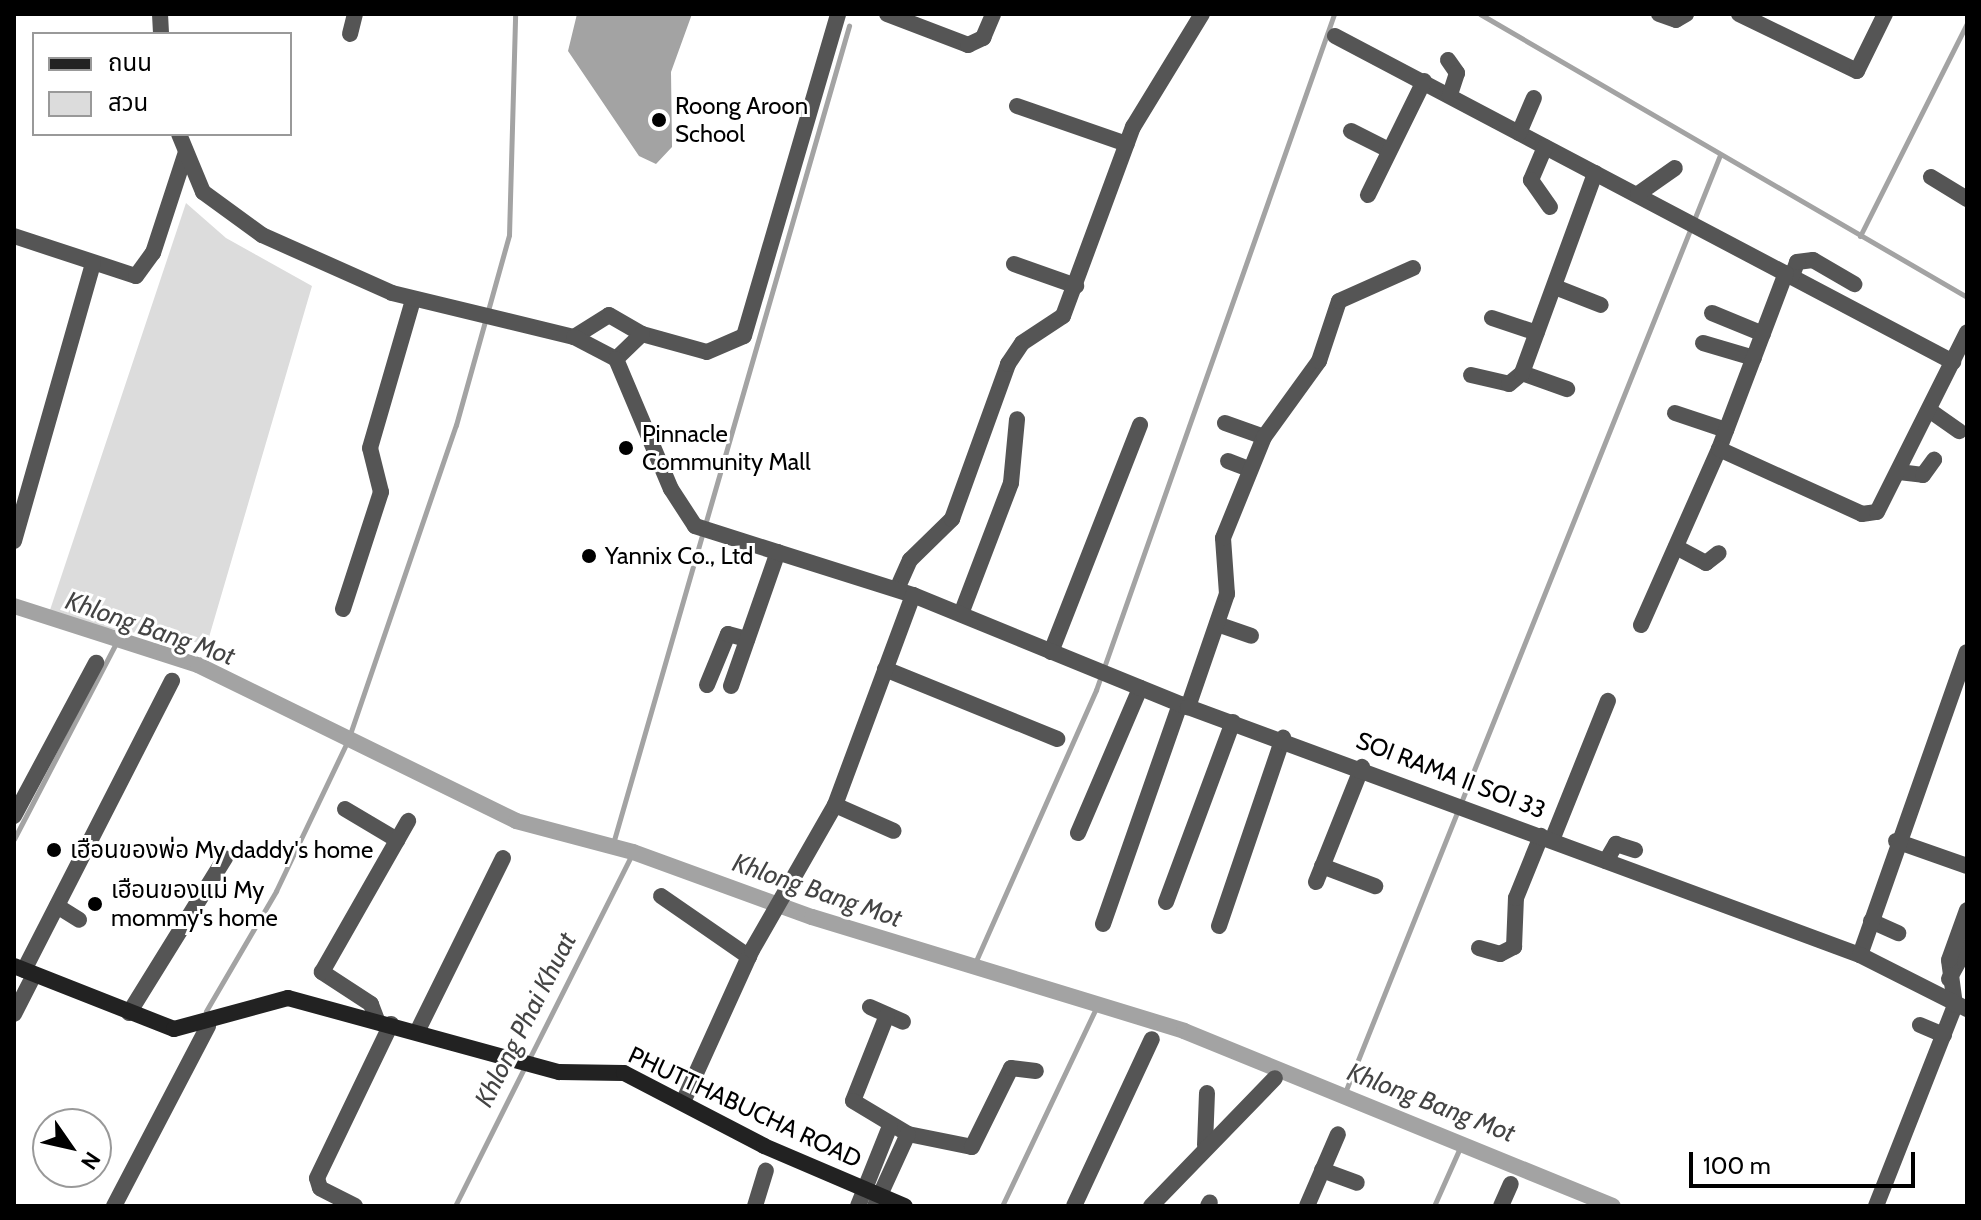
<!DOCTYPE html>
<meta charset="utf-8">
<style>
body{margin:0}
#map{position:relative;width:1981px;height:1220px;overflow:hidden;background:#fff;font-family:Cabin,"Noto Sans Thai",sans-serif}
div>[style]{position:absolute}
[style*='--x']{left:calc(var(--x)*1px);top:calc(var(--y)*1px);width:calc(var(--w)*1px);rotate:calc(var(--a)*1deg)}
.green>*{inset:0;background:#dcdcdc}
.water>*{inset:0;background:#a3a3a3}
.stream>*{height:5px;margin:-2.5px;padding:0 2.5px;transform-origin:2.5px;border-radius:2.5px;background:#a3a3a3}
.canal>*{height:16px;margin:-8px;padding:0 8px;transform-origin:8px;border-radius:8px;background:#a3a3a3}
.minor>*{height:16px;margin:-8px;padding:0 8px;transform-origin:8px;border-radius:8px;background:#555}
.tertiary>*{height:16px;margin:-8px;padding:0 8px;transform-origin:8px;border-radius:8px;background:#555}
.secondary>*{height:16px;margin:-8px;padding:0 8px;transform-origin:8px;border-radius:8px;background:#222}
.dots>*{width:22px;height:22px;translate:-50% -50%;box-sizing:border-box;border:4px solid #fff;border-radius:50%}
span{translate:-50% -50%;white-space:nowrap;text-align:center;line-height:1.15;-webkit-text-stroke:6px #fff;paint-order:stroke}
.poi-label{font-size:24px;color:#000}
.left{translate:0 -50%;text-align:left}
.street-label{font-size:24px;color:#000}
.water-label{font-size:26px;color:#444;font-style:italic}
.frame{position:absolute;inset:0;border:16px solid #000;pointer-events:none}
.legend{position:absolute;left:32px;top:32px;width:260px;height:104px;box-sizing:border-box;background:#fff;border:2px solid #999;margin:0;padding:10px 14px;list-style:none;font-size:24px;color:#000}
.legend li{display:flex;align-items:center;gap:16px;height:40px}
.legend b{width:40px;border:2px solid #999}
.north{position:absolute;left:32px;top:1108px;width:80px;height:80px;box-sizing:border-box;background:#fff;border:2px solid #999;border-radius:50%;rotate:124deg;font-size:22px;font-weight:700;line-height:32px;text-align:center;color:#000}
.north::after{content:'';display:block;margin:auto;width:28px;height:36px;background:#000;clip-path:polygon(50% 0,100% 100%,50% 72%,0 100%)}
.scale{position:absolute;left:1689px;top:1152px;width:226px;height:36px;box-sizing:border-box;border:4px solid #000;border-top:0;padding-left:10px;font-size:24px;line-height:28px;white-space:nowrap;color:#000;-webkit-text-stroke:6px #fff;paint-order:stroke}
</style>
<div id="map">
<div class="green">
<i style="clip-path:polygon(186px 203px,226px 238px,312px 286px,207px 644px,47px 619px)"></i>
</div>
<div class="water">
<i style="clip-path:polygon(577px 14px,692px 14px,671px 72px,672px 147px,656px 164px,639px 156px,568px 51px)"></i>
</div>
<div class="stream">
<i style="--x:1480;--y:14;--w:563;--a:30.16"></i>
<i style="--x:1860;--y:236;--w:238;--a:-63.3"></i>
<i style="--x:14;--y:839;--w:221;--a:-62.5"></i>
<i style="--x:612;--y:847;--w:855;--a:-73.9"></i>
<i style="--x:975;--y:963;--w:299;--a:-66.1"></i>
<i style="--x:1096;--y:690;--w:717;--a:-70.6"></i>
<i style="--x:206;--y:1011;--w:139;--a:-59.7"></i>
<i style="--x:276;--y:891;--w:167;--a:-64.5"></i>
<i style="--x:348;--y:740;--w:333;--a:-71.1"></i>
<i style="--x:456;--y:425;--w:197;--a:-74.4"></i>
<i style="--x:509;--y:235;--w:221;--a:-88.4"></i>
<i style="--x:529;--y:1059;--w:232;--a:-63.3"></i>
<i style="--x:1344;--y:1095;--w:1012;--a:-68.2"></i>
<i style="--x:455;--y:1206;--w:154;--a:-63.4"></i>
<i style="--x:1002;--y:1206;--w:226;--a:-64.6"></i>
<i style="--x:1434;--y:1206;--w:71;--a:-66"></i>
</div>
<div class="canal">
<i style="--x:14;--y:606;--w:193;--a:17.8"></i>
<i style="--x:198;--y:665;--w:354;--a:26.1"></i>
<i style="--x:516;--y:821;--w:121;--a:14.8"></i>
<i style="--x:633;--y:852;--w:190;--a:20"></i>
<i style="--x:812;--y:917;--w:389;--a:17"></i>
<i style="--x:1184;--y:1031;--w:463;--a:22.2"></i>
</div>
<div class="minor">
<i style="--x:887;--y:14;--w:87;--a:20.9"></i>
<i style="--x:968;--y:45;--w:17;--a:-25"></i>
<i style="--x:983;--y:38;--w:26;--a:-67"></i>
<i style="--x:1659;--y:14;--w:18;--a:19"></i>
<i style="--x:1676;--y:20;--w:12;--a:-31"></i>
<i style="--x:1739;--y:14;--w:131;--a:25.8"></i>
<i style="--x:1857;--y:71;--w:64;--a:-63.8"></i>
<i style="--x:350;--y:34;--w:21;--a:-76"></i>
<i style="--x:1335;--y:36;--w:699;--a:27.81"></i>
<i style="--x:1448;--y:60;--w:16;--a:55"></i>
<i style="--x:1457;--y:73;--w:23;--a:108"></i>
<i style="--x:1017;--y:106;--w:116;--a:19.1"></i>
<i style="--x:1351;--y:131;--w:42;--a:26.6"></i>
<i style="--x:1519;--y:133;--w:38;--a:-67"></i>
<i style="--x:1545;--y:147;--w:36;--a:113"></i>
<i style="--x:1531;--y:180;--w:33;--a:55"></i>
<i style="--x:1931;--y:177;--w:42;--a:31.4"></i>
<i style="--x:1638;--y:194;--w:45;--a:-35.1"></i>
<i style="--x:1368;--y:195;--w:127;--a:-63.8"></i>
<i style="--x:14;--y:236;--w:128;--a:18.2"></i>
<i style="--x:136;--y:276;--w:29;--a:-54"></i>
<i style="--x:153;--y:253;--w:106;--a:-71.9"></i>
<i style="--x:1014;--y:264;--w:66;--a:19.5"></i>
<i style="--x:1792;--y:276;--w:15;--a:-70"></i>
<i style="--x:1797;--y:262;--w:16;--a:-7"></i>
<i style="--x:1813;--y:260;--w:48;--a:30.3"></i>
<i style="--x:1555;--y:287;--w:49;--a:21.4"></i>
<i style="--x:1712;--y:313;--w:55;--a:22.4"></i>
<i style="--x:1492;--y:318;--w:47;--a:18.4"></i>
<i style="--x:574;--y:337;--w:41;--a:-32.2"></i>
<i style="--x:609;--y:315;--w:38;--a:30"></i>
<i style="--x:642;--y:334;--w:67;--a:15.5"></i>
<i style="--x:707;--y:352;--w:40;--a:-23.4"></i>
<i style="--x:744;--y:336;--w:335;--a:-73.7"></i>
<i style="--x:1703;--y:343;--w:53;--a:16.4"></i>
<i style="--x:616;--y:359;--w:36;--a:-44"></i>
<i style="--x:1522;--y:373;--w:48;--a:19.6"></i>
<i style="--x:1471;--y:375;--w:39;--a:13"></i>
<i style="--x:1509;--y:384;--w:17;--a:-40"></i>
<i style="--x:1522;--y:373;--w:213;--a:-69.9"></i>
<i style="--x:1929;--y:410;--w:37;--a:35"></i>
<i style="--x:1675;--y:413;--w:54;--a:18.4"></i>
<i style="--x:1225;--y:423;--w:41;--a:19.7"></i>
<i style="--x:1719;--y:449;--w:188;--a:-69.2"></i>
<i style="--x:1228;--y:461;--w:22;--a:21"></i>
<i style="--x:1899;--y:472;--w:24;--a:7"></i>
<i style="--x:1923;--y:475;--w:19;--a:-54"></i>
<i style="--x:14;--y:541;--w:288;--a:-74.1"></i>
<i style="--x:1676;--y:547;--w:34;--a:28"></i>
<i style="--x:1706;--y:563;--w:16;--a:-38"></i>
<i style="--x:897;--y:589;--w:32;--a:-66"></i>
<i style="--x:910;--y:560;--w:59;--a:-44.3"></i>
<i style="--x:952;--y:519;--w:165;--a:-70.1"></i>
<i style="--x:1008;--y:364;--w:25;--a:-56"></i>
<i style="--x:1022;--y:343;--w:49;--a:-33.4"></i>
<i style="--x:1063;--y:316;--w:202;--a:-69.7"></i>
<i style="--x:1133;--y:127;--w:132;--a:-58.6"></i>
<i style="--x:343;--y:609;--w:123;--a:-72"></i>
<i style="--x:381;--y:492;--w:45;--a:-104"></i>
<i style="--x:370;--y:448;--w:154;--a:-73.8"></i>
<i style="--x:961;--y:614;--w:140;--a:-69.1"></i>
<i style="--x:1011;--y:483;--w:64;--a:-84.6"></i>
<i style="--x:1217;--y:624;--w:36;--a:19"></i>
<i style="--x:1641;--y:625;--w:193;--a:-66.1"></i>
<i style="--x:1719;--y:449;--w:157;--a:24.4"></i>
<i style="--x:1862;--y:514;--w:15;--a:-8"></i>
<i style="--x:1877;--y:512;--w:201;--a:-63.4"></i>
<i style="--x:1051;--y:652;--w:244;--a:-68.6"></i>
<i style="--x:885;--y:669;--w:186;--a:22.1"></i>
<i style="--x:707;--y:685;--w:55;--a:-67.6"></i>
<i style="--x:728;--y:634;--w:20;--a:15"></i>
<i style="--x:731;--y:686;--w:142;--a:-70.7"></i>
<i style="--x:1188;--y:707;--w:120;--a:-71"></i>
<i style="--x:1227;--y:594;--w:56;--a:-94.1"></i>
<i style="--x:1223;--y:538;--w:109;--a:-67.9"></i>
<i style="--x:1264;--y:437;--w:94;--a:-54.1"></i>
<i style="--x:1319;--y:361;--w:63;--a:-71.6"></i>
<i style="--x:1339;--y:301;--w:81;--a:-24"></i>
<i style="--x:835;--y:805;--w:64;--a:23.8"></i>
<i style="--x:345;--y:809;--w:61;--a:30.8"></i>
<i style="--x:14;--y:816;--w:174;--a:-61.8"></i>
<i style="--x:1078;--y:833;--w:158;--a:-66.8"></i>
<i style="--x:1552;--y:840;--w:150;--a:-68.1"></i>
<i style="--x:1896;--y:841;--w:75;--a:19.4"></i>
<i style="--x:1606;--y:861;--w:20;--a:-60"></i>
<i style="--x:1616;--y:844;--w:20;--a:18"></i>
<i style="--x:1322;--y:866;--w:57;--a:20.7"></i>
<i style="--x:1316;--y:882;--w:124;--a:-68.2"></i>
<i style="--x:661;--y:896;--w:107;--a:34.7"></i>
<i style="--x:1166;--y:902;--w:192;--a:-69.6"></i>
<i style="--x:57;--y:906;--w:26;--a:32"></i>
<i style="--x:1871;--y:921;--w:30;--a:24"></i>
<i style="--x:1103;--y:924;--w:233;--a:-70.7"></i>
<i style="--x:1219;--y:926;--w:199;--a:-71.2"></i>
<i style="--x:1479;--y:948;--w:22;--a:16"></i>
<i style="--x:1500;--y:954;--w:16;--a:-27"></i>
<i style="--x:1514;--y:947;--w:49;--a:-87.7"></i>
<i style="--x:1516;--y:898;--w:67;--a:-68"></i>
<i style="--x:1860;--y:955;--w:321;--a:-70.6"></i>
<i style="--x:24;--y:970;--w:325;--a:-62.9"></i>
<i style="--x:1949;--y:979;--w:37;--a:-61"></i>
<i style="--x:870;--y:1007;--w:36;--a:24"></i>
<i style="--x:129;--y:1013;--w:182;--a:-58.2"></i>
<i style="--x:14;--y:1014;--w:44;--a:-62.9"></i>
<i style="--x:887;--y:1015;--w:92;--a:111.6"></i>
<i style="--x:853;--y:1101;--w:64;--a:31"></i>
<i style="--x:908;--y:1134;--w:65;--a:11.5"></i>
<i style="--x:972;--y:1147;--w:88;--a:-63.7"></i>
<i style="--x:1011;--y:1068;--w:25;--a:7"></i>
<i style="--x:377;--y:1020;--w:17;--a:-111"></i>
<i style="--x:371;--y:1004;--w:59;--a:-146.9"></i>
<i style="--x:322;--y:972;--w:174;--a:-60.3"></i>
<i style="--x:1920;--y:1025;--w:26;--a:23"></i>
<i style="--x:417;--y:1032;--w:194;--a:-63.7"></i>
<i style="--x:1205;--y:1145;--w:52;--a:-87.8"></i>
<i style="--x:1322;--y:1170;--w:37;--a:20"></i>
<i style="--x:114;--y:1206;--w:203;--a:-62.4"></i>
<i style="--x:355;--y:1206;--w:39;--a:-153"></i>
<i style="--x:320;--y:1188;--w:10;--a:-107"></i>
<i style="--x:317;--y:1178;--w:171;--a:-64.3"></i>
<i style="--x:755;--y:1206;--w:37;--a:-73"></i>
<i style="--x:858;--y:1206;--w:86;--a:-68.2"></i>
<i style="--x:875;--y:1206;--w:79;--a:-65.4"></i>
<i style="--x:1074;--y:1206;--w:184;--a:-65"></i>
<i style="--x:1151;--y:1206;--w:178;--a:-45.9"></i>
<i style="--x:1208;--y:1206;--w:4;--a:-63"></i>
<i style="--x:1307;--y:1206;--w:78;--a:-66.7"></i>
<i style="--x:1501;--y:1206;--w:24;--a:-66"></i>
<i style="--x:1876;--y:1206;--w:216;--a:-68.5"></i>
<i style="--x:1955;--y:1005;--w:45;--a:-97.6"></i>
<i style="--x:1949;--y:960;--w:53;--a:-70.2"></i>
</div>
<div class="tertiary">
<i style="--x:160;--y:14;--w:20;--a:87"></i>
<i style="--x:179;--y:134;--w:63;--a:67.5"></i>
<i style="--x:203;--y:192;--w:73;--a:36.1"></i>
<i style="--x:262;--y:235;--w:142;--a:24"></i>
<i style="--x:392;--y:293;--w:187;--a:13.6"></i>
<i style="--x:574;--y:337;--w:47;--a:27.6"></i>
<i style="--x:616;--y:359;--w:141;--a:67.1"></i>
<i style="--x:671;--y:489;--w:44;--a:57"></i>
<i style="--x:695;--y:526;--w:229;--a:17.6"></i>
<i style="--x:913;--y:595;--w:297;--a:22.2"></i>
<i style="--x:1188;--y:707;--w:716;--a:20.26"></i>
<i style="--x:1860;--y:955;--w:120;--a:26.8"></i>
<i style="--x:683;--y:1102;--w:167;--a:-65.6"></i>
<i style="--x:752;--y:950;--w:167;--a:-60.2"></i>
<i style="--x:835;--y:805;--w:224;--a:-69.6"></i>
</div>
<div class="secondary">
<i style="--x:14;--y:966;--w:172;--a:21.5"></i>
<i style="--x:174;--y:1029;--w:118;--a:-15.2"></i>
<i style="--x:288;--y:998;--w:281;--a:15.3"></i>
<i style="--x:559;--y:1072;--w:65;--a:0.9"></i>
<i style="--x:624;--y:1073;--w:158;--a:27.5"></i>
<i style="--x:764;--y:1146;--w:153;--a:23.1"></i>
</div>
<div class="dots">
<i style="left:659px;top:120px;background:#000"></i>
<i style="left:626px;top:448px;background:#000"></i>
<i style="left:589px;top:556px;background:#000"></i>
<i style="left:54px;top:850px;background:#000"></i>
<i style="left:95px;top:904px;background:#000"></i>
</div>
<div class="poi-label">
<span class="left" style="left:675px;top:120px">Roong Aroon<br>School</span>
<span class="left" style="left:642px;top:448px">Pinnacle<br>Community Mall</span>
<span class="left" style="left:605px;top:556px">Yannix Co., Ltd</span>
<span class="left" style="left:70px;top:850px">เฮือนของพ่อ My daddy's home</span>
<span class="left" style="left:111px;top:904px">เฮือนของแม่ My<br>mommy's home</span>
</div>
<div class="street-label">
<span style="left:1451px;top:775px;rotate:21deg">SOI RAMA II SOI 33</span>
<span style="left:745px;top:1107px;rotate:25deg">PHUTTHABUCHA ROAD</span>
</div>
<div class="water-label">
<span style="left:150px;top:629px;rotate:19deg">Khlong Bang Mot</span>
<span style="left:817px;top:891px;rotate:19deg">Khlong Bang Mot</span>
<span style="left:526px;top:1020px;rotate:-63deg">Khlong Phai Khuat</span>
<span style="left:1431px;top:1103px;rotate:21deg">Khlong Bang Mot</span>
</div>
<div class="frame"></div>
<ul class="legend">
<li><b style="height:10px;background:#222"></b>ถนน</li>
<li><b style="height:22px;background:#dcdcdc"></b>สวน</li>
</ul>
<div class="north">N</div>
<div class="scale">100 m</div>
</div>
